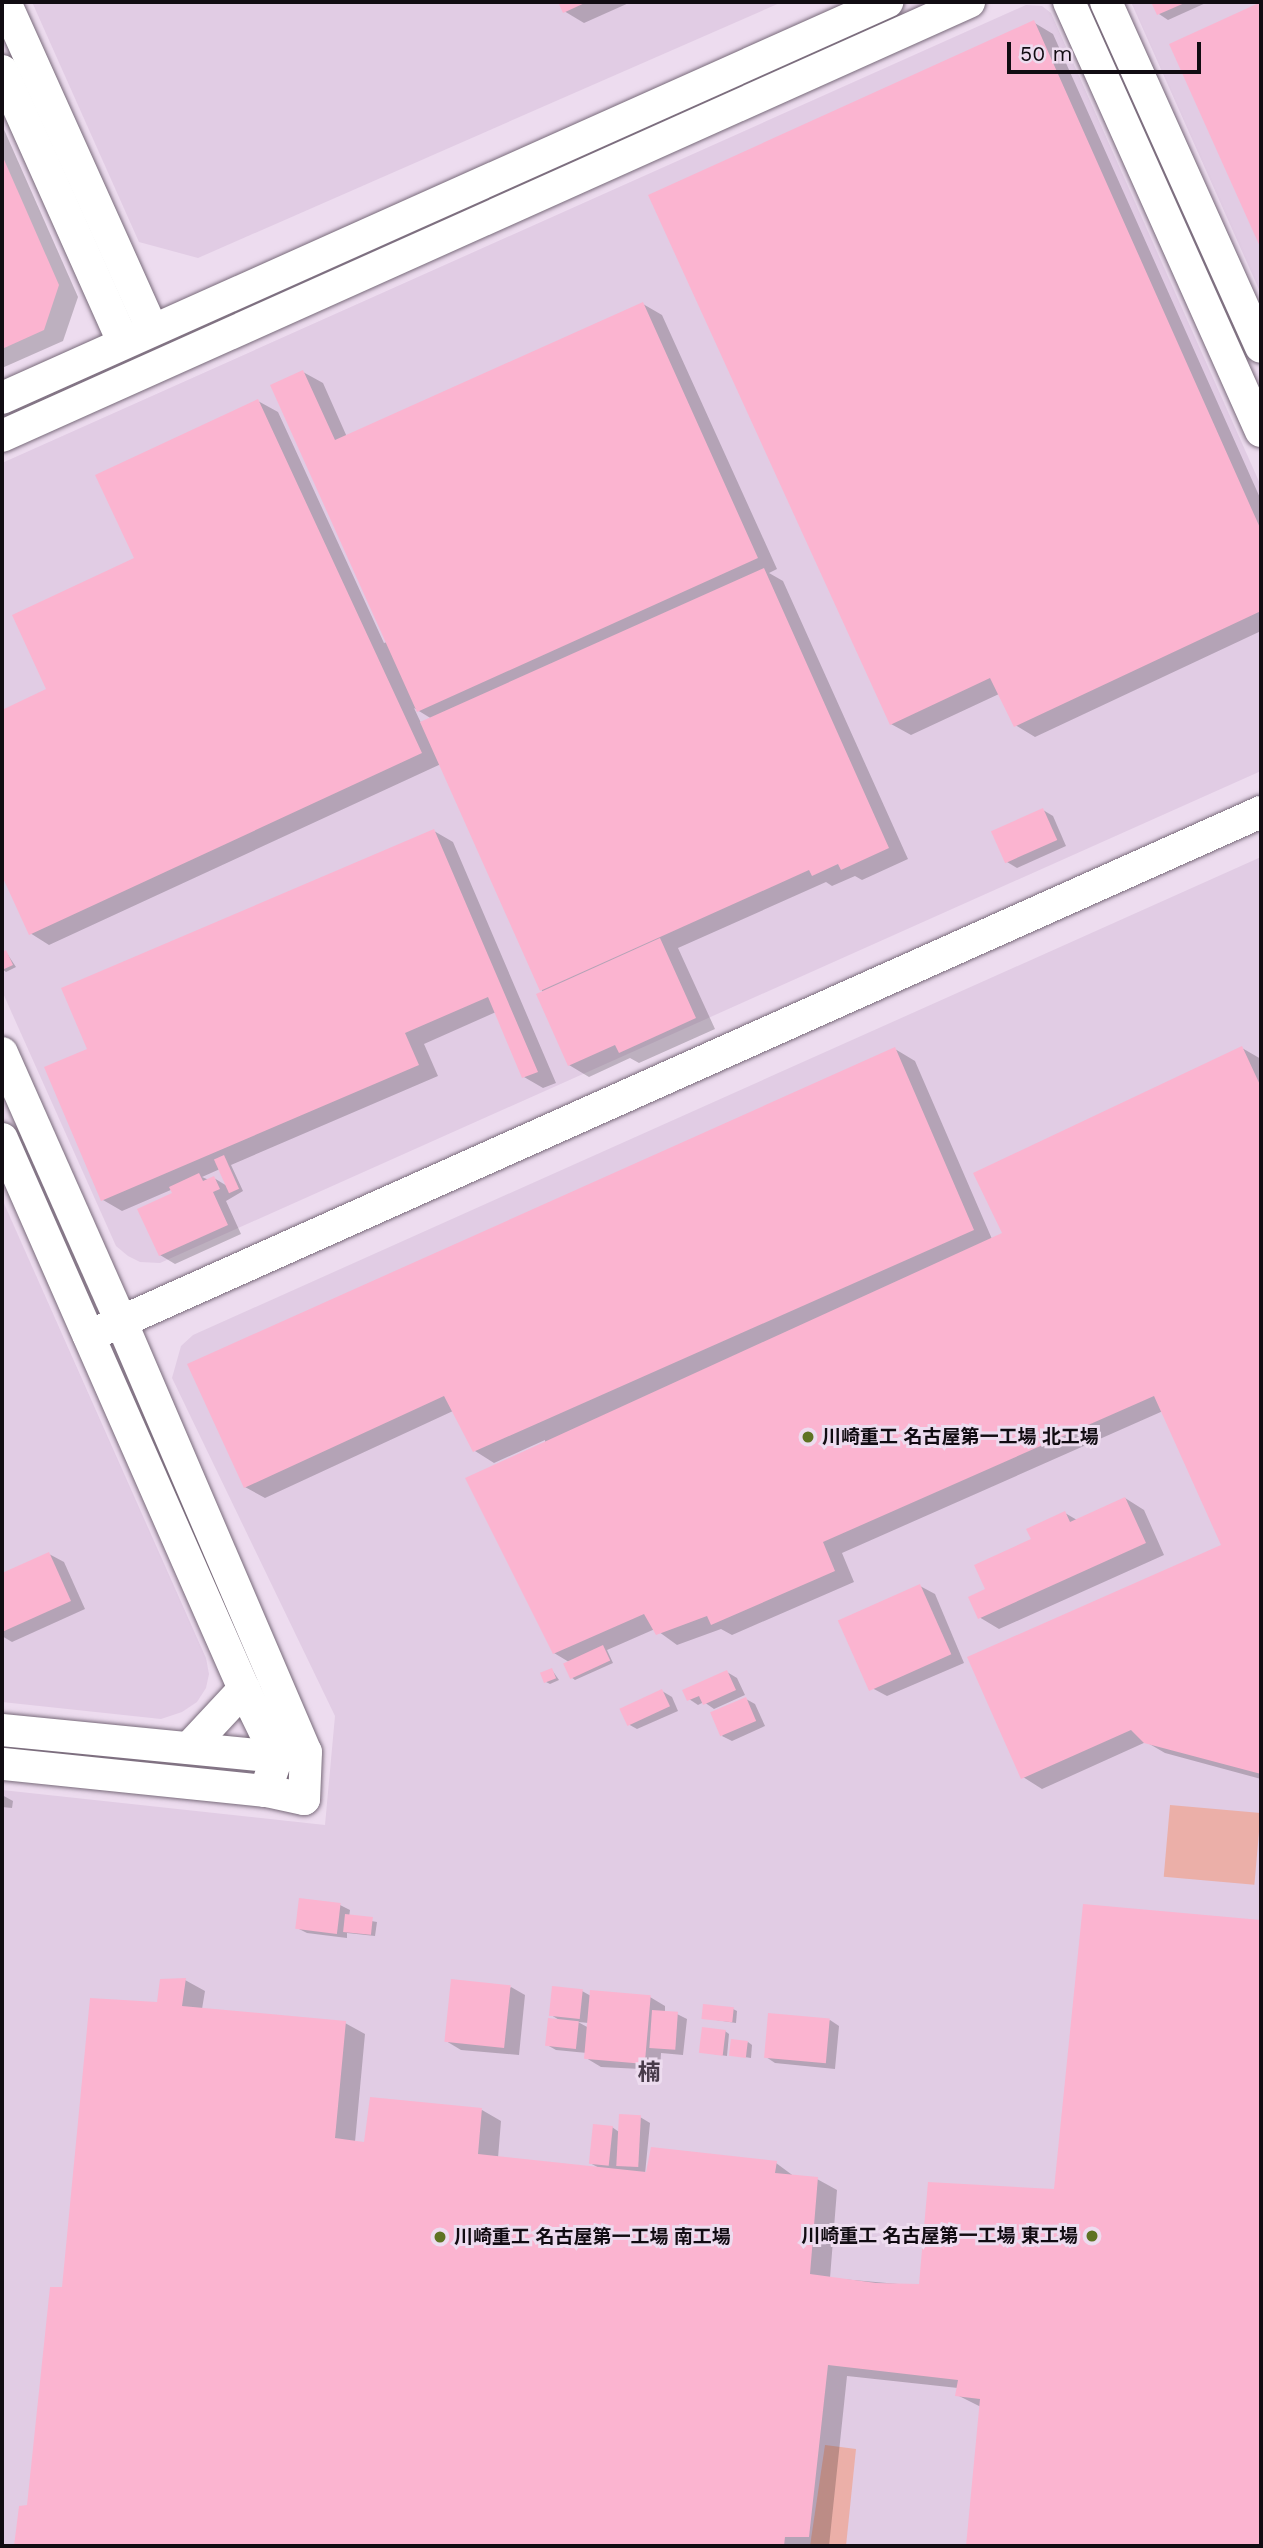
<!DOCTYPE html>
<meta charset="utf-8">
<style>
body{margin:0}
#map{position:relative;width:1263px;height:2548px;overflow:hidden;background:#eddcef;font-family:"Work Sans","Noto Sans JP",sans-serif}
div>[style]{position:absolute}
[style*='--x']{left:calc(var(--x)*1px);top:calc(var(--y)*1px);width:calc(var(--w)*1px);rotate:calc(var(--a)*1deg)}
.built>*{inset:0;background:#e1cce4}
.green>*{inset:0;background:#ebafa8;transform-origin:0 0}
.shadow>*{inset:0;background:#0003}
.building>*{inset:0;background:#fbb4d0;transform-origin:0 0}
.roads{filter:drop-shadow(0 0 2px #786a7a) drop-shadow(0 0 2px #786a7a)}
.minor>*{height:32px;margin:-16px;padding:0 16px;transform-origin:16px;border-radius:16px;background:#fff}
.dots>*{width:19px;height:19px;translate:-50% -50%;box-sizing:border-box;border:4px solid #eddcef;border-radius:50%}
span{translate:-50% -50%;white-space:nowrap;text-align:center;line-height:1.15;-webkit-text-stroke:6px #eddcef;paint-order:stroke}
.poi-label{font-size:19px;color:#110c12;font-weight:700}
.left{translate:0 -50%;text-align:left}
.right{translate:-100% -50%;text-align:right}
.quarter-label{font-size:23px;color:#483b4a;font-weight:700}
.frame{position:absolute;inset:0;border:4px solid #110c12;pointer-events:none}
.scale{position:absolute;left:1007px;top:42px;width:194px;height:32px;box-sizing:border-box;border:4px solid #110c12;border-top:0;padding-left:9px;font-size:21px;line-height:24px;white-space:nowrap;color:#110c12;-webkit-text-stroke:5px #eddcef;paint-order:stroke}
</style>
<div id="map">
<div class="built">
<i style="clip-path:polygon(32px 2px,782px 2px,198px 258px,139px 242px)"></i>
<i style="clip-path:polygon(1131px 2px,1261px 2px,1261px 294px)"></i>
<i style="clip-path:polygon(1026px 5px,1042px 6px,1051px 13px,1261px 486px,1261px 771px,160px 1263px,140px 1262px,128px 1256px,116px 1246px,2px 991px,2px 463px)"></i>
<i style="clip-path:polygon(1261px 857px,1261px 2546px,2px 2546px,2px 1790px,325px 1825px,335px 1716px,172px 1378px,181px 1346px,193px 1335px)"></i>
<i style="clip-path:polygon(2px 1199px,206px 1658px,209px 1674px,206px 1688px,197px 1702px,182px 1712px,161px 1719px,2px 1702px)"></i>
</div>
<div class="green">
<i style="left:1170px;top:1805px;width:91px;height:72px;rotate:5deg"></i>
<i style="clip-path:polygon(825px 2445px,856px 2449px,846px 2546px,810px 2546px)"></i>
</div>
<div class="shadow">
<i style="clip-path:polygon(560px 2px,631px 2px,584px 23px,564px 11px)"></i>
<i style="clip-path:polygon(1153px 2px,1208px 2px,1168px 20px,1159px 14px)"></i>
<i style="clip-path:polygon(1261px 4px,1261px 245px,1171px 45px)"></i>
<i style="clip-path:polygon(1033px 22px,1053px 34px,1261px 500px,1261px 631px,1035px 737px,1015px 725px,999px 694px,911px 735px,891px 724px)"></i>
<i style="clip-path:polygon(2px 125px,78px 297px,63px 341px,2px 368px)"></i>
<i style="clip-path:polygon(evenodd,643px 304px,662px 315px,777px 569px,769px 573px,783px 581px,908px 859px,862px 880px,855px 876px,832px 886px,826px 882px,678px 948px,715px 1029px,639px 1063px,630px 1058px,589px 1077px,569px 1065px,543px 993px,441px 764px,49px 945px,30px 933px,2px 872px,2px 712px,49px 690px,136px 559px,258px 401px,278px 412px,384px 643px,387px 642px,303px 372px,323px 383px,347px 437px,643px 304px,414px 708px,432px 719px,421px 723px,414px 708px)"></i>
<i style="clip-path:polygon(1043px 810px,1053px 816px,1066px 846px,1017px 868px,1007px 862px)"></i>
<i style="clip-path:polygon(evenodd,434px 831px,453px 842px,556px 1083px,543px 1088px,524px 1077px,496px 1012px,424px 1044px,438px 1076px,231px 1165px,243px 1191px,226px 1201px,241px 1234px,175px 1264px,160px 1255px,175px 1194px,173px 1189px,122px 1211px,103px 1200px,90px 1050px,434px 831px,220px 1169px,227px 1186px,214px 1178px,209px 1180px,202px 1177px,220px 1169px)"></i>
<i style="clip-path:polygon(6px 952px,16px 967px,6px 972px,2px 969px,2px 954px)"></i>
<i style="clip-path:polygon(1242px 1048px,1261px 1059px,1261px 1779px,1165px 1753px,1146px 1742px,1042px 1789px,1023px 1777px,1223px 1546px,1163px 1411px,842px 1553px,854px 1582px,732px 1635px,721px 1629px,677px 1645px,655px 1629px,607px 1650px,613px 1663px,575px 1680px,571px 1677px,569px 1662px,554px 1653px,545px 1440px,494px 1463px,475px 1451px,453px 1411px,265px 1498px,245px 1487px,895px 1049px,915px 1061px,992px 1239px,1004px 1234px)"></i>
<i style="clip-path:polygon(1125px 1498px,1144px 1510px,1164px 1555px,999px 1629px,979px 1617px,987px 1590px,1033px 1540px,1065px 1513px,1077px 1520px)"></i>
<i style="clip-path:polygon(49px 1554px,64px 1562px,85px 1609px,12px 1642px,2px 1636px,2px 1575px)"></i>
<i style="clip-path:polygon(920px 1586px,935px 1594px,964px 1663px,887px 1696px,872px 1688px)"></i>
<i style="clip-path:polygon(552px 1670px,559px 1680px,550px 1684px,546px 1682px)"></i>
<i style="clip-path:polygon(727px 1672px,737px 1678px,745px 1695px,714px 1709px,704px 1702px,698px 1705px,689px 1699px)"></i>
<i style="clip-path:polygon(662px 1691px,672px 1697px,678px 1711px,637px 1729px,628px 1724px)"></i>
<i style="clip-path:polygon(746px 1699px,755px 1704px,765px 1726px,732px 1741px,722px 1736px)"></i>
<i style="clip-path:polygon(2px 1795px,13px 1801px,12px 1808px,2px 1807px)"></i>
<i style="clip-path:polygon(340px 1905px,350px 1910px,349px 1917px,377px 1922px,375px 1936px,347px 1933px,347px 1938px,307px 1933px,297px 1928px)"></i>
<i style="clip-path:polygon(1085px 1906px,1261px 1922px,1261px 2546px,968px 2546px,981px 2407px,957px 2395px,958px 2388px,847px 2376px,829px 2546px,16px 2546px,20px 2507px,29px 2506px,63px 2289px,159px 2004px,185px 1980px,205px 1991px,202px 2009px,345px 2023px,365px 2034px,355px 2142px,366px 2143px,482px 2110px,501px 2121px,498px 2158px,601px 2169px,590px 2163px,612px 2127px,619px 2132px,640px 2117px,650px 2123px,645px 2174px,776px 2163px,795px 2177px,817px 2179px,837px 2190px,830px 2278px,921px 2286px,1055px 2191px)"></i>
<i style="clip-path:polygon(511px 1987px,525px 1995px,519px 2055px,461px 2050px,446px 2041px)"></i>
<i style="clip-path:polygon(evenodd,582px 1991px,591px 1996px,650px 1997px,665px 2006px,665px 2013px,677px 2014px,687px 2019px,683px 2055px,661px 2053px,660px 2070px,601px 2067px,586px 2058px,587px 2053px,556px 2050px,547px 2045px,561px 2021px,551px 2015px,582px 1991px,578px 2022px,589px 2023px,589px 2028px,578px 2022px)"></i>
<i style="clip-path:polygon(733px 2009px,737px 2011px,736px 2023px,703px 2018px)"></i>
<i style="clip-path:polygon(830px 2020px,839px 2026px,835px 2069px,775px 2063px,766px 2057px)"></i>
<i style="clip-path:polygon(725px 2031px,729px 2034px,727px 2056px,701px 2052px)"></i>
<i style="clip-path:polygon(748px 2042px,752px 2045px,751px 2058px,732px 2055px)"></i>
</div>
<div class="building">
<i style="clip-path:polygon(558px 2px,587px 2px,563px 13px)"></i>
<i style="clip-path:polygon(1151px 2px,1187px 2px,1157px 15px)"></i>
<i style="clip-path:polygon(1261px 2px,1261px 249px,1169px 44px)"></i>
<i style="clip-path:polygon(1034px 20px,1261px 530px,1261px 611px,1014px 727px,990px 678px,890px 725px,648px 195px)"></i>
<i style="clip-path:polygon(2px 155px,59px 285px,44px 330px,2px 349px)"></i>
<i style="clip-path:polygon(643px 302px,758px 558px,417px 712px,270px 385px,303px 370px,335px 440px)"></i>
<i style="clip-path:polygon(258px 399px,422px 753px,29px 935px,2px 876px,2px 710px,46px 689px,12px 615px,134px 558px,95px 475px)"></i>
<i style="clip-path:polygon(764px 568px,889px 848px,841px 870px,838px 864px,812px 876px,809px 870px,540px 991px,420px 722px)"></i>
<i style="left:1043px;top:808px;width:35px;height:57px;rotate:66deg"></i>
<i style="clip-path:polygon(434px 829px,538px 1072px,522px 1078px,488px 997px,405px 1033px,419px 1065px,101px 1201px,44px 1067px,87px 1049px,61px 988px)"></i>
<i style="clip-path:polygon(660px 938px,696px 1018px,619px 1053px,615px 1045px,568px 1066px,536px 994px)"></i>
<i style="clip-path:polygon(6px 950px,13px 965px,2px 970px,2px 952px)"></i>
<i style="clip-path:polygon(1242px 1046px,1261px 1087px,1261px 1774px,1144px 1743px,1131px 1730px,1021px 1779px,967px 1657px,1221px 1545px,1154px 1396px,823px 1542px,835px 1571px,711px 1625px,707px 1616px,656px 1635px,644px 1614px,553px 1654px,465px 1478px,1002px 1233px,973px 1173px)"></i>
<i style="clip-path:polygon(895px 1047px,974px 1230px,473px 1452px,444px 1396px,244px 1488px,187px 1364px)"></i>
<i style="left:224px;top:1155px;width:37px;height:11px;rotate:66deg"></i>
<i style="clip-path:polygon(199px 1173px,203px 1181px,214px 1176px,220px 1189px,213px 1192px,228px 1225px,159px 1256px,137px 1209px,172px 1193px,169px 1187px)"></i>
<i style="clip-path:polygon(1125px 1497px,1146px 1543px,978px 1619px,968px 1597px,985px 1589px,974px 1565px,1031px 1539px,1026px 1529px,1065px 1511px,1070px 1522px)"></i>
<i style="clip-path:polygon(49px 1552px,71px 1601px,2px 1632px,2px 1573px)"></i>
<i style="left:920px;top:1584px;width:77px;height:90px;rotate:66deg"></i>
<i style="left:603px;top:1645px;width:17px;height:44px;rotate:65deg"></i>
<i style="left:552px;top:1668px;width:11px;height:13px;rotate:68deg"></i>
<i style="clip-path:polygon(727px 1670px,736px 1690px,703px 1705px,699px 1696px,687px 1701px,682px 1690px)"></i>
<i style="left:662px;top:1689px;width:19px;height:47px;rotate:65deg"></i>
<i style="left:746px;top:1697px;width:26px;height:39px;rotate:67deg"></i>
<i style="left:299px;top:1898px;width:42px;height:31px;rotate:7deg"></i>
<i style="clip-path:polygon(1083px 1904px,1261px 1920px,1261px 2546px,966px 2546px,980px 2399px,955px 2396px,958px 2380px,828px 2365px,809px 2537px,785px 2537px,784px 2546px,14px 2546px,19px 2506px,27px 2505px,50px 2287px,62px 2287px,90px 1998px,157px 2002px,160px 1979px,186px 1978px,182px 2006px,346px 2021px,335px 2138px,364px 2142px,370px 2097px,482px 2108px,478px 2154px,646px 2172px,651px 2147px,777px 2161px,775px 2173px,818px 2177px,810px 2274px,876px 2283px,919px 2284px,928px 2182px,1054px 2189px)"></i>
<i style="left:345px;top:1914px;width:28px;height:18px;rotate:6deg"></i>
<i style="left:451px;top:1979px;width:60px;height:63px;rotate:6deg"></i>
<i style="left:552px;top:1986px;width:31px;height:30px;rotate:6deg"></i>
<i style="left:590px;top:1990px;width:61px;height:69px;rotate:5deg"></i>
<i style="left:703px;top:2004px;width:31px;height:15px;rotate:6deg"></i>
<i style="left:652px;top:2010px;width:26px;height:38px;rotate:4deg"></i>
<i style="left:768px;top:2013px;width:62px;height:45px;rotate:5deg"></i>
<i style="left:548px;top:2018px;width:31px;height:28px;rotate:6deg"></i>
<i style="left:702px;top:2027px;width:24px;height:26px;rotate:7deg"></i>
<i style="left:731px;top:2039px;width:17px;height:17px;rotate:7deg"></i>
<i style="left:619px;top:2114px;width:22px;height:52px;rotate:3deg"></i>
<i style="left:593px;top:2124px;width:20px;height:40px;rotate:6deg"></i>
</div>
<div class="roads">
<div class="minor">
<i style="--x:5;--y:2;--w:359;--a:65.8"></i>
<i style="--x:1069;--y:2;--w:470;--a:65.9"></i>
<i style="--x:1106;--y:2;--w:378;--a:65.8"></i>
<i style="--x:2;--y:71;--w:297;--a:65.9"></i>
<i style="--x:2;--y:398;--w:970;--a:-24.11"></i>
<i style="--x:2;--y:436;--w:1060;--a:-24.17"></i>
<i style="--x:2;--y:1053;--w:293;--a:66.1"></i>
<i style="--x:121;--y:1321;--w:469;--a:66.8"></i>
<i style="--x:306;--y:1752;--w:47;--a:92.4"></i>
<i style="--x:304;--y:1799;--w:40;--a:-168"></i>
<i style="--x:265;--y:1791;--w:264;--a:-174.1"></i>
<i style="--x:2;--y:1139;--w:601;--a:66.25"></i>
<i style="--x:244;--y:1689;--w:76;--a:64.1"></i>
<i style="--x:277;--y:1757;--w:36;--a:109"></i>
<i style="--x:89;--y:1336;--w:1284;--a:-24.09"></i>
<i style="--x:2;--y:1730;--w:276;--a:5.6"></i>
<i style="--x:277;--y:1757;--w:17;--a:-10"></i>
<i style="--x:189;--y:1748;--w:81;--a:-47"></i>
</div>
</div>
<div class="dots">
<i style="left:808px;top:1437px;background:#5e7323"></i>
<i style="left:1092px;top:2236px;background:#5e7323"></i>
<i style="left:440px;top:2237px;background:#5e7323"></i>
</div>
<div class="poi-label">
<span class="left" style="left:822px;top:1437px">川崎重工 名古屋第一工場 北工場</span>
<span class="right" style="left:1078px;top:2236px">川崎重工 名古屋第一工場 東工場</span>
<span class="left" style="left:454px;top:2237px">川崎重工 名古屋第一工場 南工場</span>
</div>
<div class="quarter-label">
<span style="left:649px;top:2073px">楠</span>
</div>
<div class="frame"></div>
<div class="scale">50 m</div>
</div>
